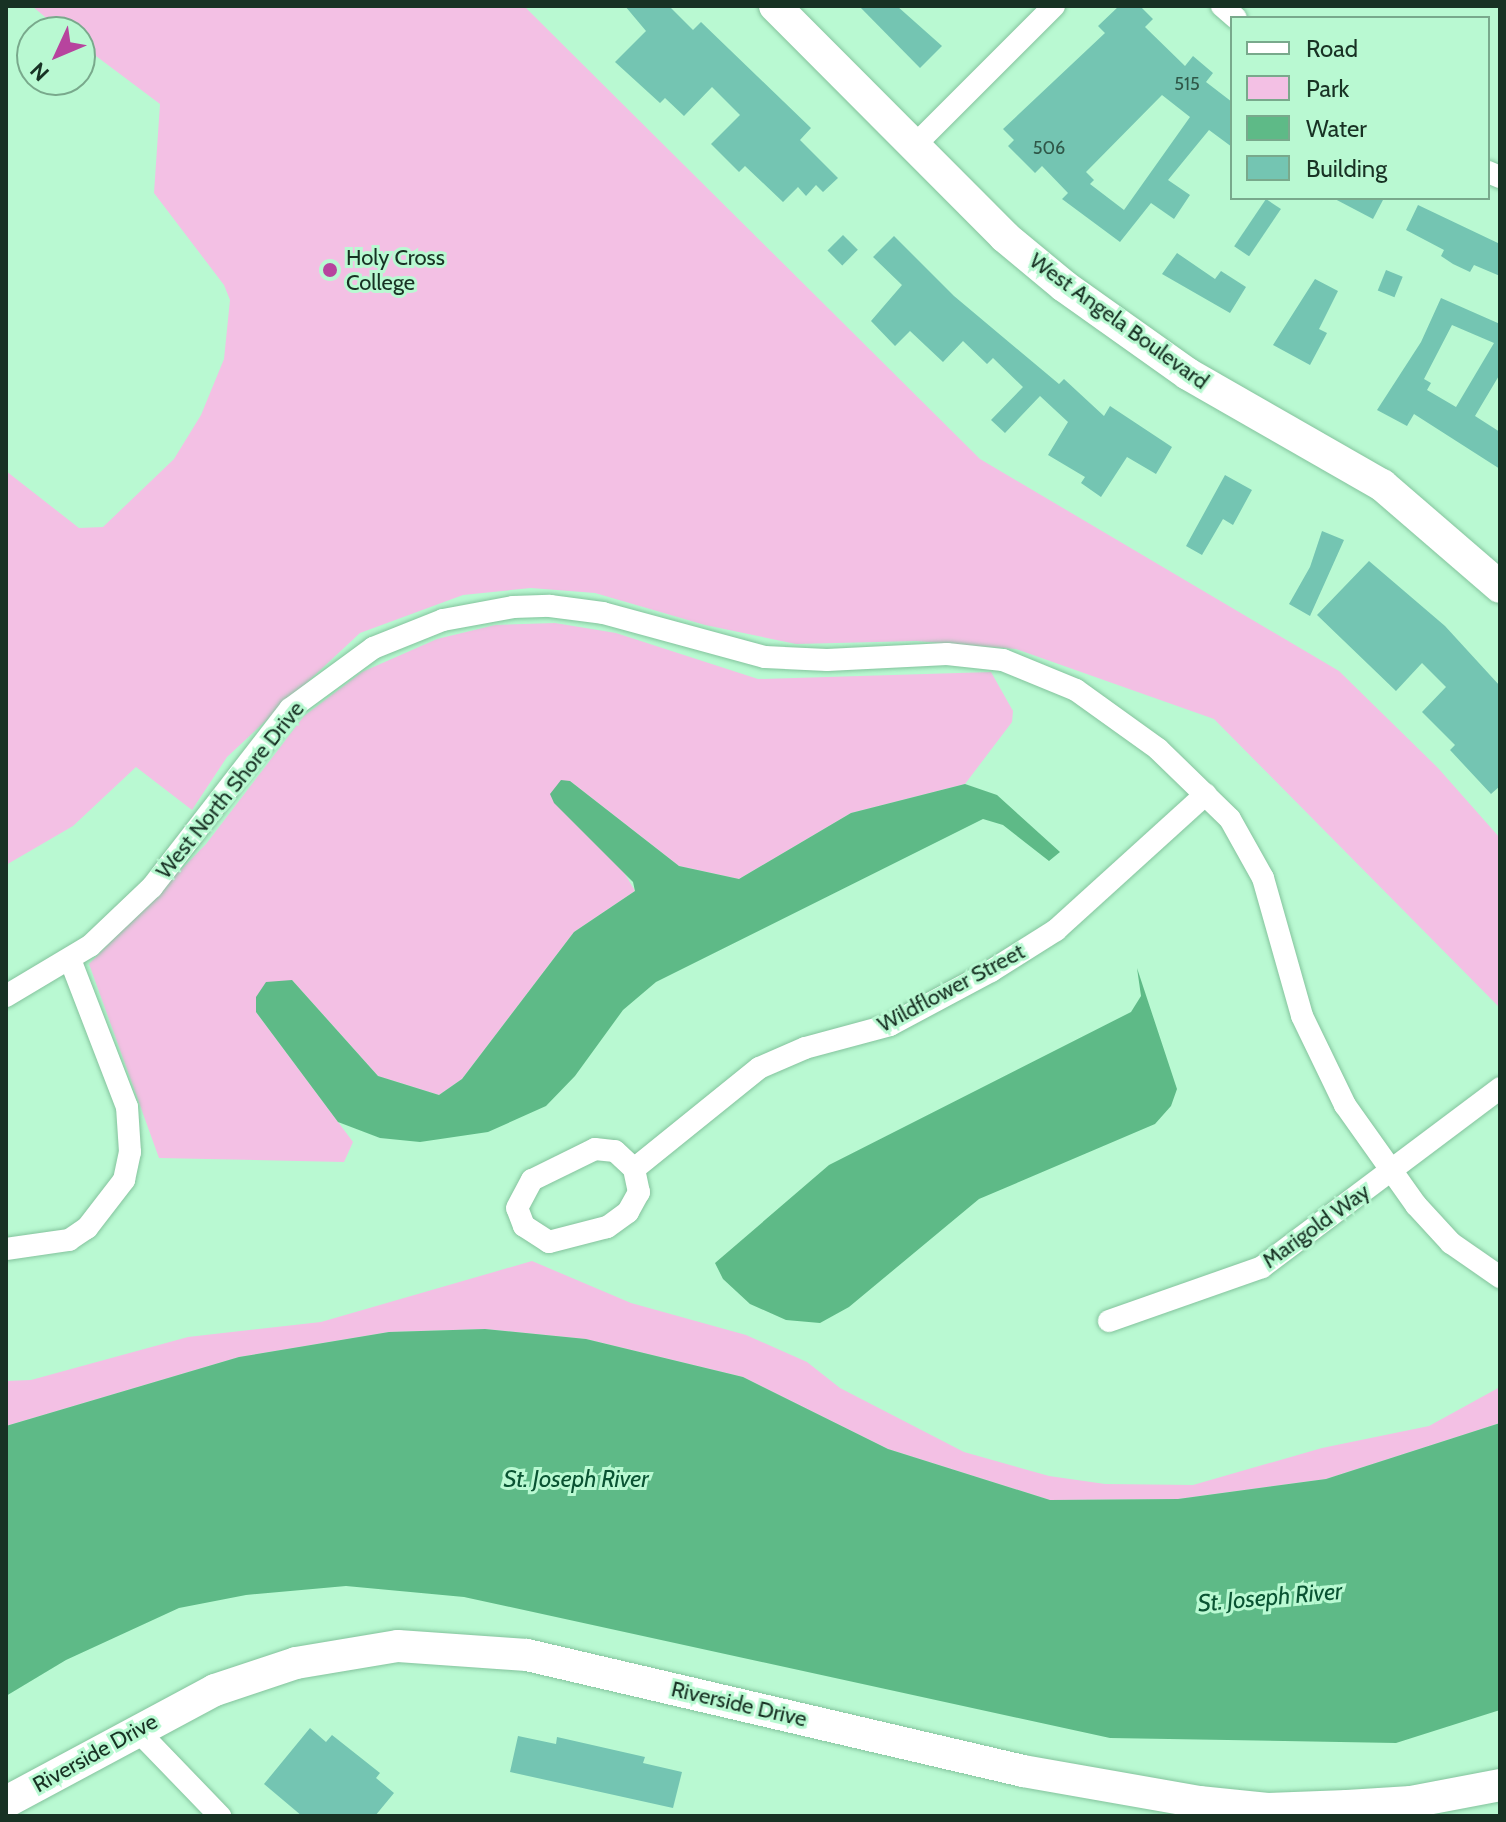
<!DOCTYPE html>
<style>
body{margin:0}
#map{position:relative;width:1506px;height:1822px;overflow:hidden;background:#b9f9d2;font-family:Cabin,sans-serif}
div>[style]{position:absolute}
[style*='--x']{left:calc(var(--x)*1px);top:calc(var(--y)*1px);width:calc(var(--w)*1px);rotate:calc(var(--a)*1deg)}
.green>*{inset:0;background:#f3c0e4}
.water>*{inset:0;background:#5eba87}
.building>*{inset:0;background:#74c5b2;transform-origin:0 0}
.roads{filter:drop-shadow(0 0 2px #84c39d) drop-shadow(0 0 2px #84c39d)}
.street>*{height:22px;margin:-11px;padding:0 11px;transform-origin:11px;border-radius:11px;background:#fff}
.secondary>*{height:32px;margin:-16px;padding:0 16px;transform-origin:16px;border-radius:16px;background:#fff}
.dots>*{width:22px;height:22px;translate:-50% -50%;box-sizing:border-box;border:4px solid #b9f9d2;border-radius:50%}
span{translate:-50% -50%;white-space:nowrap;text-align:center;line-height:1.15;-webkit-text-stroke:6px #b9f9d2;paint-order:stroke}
.number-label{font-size:18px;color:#2f5748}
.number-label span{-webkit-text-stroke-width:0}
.poi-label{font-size:22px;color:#183224}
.left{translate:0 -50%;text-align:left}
.street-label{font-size:22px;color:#183224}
.water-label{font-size:24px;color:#095332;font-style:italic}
.frame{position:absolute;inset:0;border:8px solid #183224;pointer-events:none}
.legend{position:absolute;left:1230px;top:16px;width:260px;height:184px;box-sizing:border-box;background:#b9f9d2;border:2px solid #79a98c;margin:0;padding:10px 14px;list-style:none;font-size:24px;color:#183224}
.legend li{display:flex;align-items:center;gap:16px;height:40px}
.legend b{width:40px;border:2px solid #79a98c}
.north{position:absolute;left:16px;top:16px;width:80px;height:80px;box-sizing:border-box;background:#b9f9d2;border:2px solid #79a98c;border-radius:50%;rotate:226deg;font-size:22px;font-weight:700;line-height:32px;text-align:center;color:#183224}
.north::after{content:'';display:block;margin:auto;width:28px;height:36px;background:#b7449e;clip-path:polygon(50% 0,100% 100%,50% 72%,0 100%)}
</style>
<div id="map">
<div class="green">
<i style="clip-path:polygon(32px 6px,524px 6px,980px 459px,1339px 671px,1438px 768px,1500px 838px,1500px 1008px,1214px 719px,1016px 649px,916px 641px,796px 644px,705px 625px,595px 593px,531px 588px,463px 595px,360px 633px,227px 757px,192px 810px,136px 767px,73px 826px,6px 865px,6px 471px,79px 528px,103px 527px,174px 459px,201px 415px,224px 359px,230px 300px,224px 285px,154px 193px,160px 104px,80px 44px,80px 32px,63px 32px)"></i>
<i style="clip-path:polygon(555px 623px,616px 633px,758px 679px,991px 672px,1013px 711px,1012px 722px,965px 784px,851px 813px,739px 879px,679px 866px,570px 781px,635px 891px,574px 932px,462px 1079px,439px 1095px,378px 1076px,292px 980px,256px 1012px,353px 1142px,344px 1162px,159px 1158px,89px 964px,206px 844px,304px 716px,362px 672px,437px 639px,495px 625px)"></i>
<i style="clip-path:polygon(532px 1261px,631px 1303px,746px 1335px,807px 1362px,840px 1388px,964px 1452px,1049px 1476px,1105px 1484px,1193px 1485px,1322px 1448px,1429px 1426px,1500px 1387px,1500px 1423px,1326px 1479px,1178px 1499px,1050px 1500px,888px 1449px,743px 1377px,586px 1339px,485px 1329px,389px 1332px,239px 1357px,6px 1426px,6px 1381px,31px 1380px,188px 1337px,321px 1322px)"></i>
</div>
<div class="water">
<i style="clip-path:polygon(561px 780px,570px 781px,679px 866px,739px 879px,851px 813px,965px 784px,997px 795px,1060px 852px,1049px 861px,1003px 825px,983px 819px,656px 982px,623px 1010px,575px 1076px,546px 1106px,488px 1132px,420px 1142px,380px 1138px,338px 1122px,256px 1012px,256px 997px,266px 982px,292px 980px,378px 1076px,439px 1095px,462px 1079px,574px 932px,635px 891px,633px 882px,554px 803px,550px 794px)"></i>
<i style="clip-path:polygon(1137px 968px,1177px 1089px,1171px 1106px,1155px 1124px,979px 1199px,849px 1307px,820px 1323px,786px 1320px,750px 1304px,723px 1279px,715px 1263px,829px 1165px,1131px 1012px,1141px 996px)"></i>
<i style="clip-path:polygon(485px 1329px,586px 1339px,743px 1377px,888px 1449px,1050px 1500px,1178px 1499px,1326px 1479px,1500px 1423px,1500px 1710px,1396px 1743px,1110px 1738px,464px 1597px,346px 1586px,246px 1595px,179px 1608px,66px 1660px,6px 1696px,6px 1426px,239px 1357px,389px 1332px)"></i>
</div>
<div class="building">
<i style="clip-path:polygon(625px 6px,669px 6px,693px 30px,701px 22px,811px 128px,800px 140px,838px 178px,823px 192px,816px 185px,806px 196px,798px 187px,783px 202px,745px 166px,739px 172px,711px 144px,740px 115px,712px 87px,684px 116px,665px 98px,660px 103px,615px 62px,646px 31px)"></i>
<i style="clip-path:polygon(859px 6px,897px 6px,942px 46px,920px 68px)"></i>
<i style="clip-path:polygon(evenodd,1119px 6px,1140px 6px,1153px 19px,1145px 27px,1185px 66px,1193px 56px,1213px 73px,1206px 82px,1232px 102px,1232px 147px,1209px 130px,1168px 180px,1190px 195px,1174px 219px,1151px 203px,1120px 242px,1062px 199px,1068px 193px,1042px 166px,1035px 173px,1008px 146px,1014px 140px,1003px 129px,1105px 33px,1098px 26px,1119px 6px,1162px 95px,1190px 117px,1124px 210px,1090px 184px,1094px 180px,1086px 172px,1162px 95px)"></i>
<i style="clip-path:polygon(1333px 198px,1384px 198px,1373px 219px)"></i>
<i style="left:1266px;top:199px;width:18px;height:57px;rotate:34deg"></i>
<i style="clip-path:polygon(1418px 205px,1500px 244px,1500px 276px,1474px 265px,1470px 272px,1453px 264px,1441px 256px,1444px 250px,1406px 230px)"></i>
<i style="left:843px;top:235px;width:21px;height:22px;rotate:45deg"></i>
<i style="clip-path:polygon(894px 236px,954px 296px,1059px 384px,1064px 379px,1104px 416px,1110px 406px,1172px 447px,1156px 474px,1127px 457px,1101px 497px,1081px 483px,1085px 477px,1048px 455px,1068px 422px,1040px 396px,1005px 433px,991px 420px,1023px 387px,993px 358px,987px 364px,963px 341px,943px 362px,910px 331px,895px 346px,871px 321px,902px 285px,873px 257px)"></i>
<i style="clip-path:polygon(1177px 253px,1215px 279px,1221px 271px,1246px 287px,1230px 313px,1162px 274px)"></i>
<i style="left:1386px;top:270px;width:18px;height:22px;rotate:22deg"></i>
<i style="clip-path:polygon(1315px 279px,1338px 291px,1319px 329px,1327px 333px,1310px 365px,1273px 345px)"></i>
<i style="clip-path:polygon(evenodd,1441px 298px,1500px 324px,1500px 374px,1475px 416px,1500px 432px,1500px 469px,1414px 414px,1407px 426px,1377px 410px,1421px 342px,1441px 298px,1452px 325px,1494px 343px,1456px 407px,1427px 390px,1431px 383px,1424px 379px,1452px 325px)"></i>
<i style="clip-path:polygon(1225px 475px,1252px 490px,1233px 525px,1223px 519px,1202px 555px,1186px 546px)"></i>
<i style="clip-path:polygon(1322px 531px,1344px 540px,1310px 616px,1289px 604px,1310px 567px)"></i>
<i style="clip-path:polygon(1369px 561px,1445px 626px,1500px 686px,1500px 786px,1491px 794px,1450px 750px,1455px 745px,1422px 712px,1446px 687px,1422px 663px,1396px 691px,1317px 615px)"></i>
<i style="clip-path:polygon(310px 1728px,326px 1742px,332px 1735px,380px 1773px,376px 1778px,394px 1793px,375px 1816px,302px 1816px,264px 1784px)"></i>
<i style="clip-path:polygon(518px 1736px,556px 1744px,557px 1737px,645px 1757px,643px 1763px,682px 1772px,673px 1808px,510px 1772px)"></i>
</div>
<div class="roads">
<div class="street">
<i style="--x:1222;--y:6;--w:18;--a:41"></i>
<i style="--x:914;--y:146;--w:198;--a:-45"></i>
<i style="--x:1488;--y:172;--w:13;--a:23"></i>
<i style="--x:6;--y:996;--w:98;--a:-30.8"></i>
<i style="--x:90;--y:946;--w:86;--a:-43.6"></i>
<i style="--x:152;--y:887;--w:225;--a:-52.2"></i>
<i style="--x:290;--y:709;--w:103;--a:-36.3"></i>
<i style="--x:373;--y:648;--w:75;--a:-21.8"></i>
<i style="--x:443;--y:620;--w:71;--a:-10.5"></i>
<i style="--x:513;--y:607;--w:37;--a:-2"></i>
<i style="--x:550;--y:606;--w:53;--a:7.5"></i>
<i style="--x:603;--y:613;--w:168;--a:15.2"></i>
<i style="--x:765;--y:657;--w:62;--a:2.8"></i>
<i style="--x:827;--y:660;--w:120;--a:-2.9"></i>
<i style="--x:947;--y:654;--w:56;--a:6.1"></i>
<i style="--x:1003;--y:660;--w:79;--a:22.3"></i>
<i style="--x:1076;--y:690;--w:101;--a:35.7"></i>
<i style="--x:1158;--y:749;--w:100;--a:44.2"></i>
<i style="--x:1230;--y:819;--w:68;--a:60.8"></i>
<i style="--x:1263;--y:878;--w:143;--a:74.2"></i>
<i style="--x:1302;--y:1016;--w:99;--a:64.2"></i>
<i style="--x:1345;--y:1105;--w:123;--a:54.6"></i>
<i style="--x:1416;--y:1205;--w:52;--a:47.4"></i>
<i style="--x:1451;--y:1243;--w:60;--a:34.8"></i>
<i style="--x:634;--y:1169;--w:24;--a:78"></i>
<i style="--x:639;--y:1192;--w:23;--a:119"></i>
<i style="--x:628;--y:1212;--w:26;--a:144"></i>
<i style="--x:607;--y:1227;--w:60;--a:165.5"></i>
<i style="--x:549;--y:1242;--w:30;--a:-147"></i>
<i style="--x:524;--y:1226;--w:19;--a:-111"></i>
<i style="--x:517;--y:1208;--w:32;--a:-62"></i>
<i style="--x:532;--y:1180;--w:70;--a:-26.2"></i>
<i style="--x:595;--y:1149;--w:20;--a:6"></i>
<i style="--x:615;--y:1151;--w:26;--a:43"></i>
<i style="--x:634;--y:1169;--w:161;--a:-38.9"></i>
<i style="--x:759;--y:1068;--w:50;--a:-23.5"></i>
<i style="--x:805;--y:1048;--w:88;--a:-15.1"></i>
<i style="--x:890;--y:1025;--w:115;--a:-28.1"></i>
<i style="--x:991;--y:971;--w:77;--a:-32.2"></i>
<i style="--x:1056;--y:930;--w:202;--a:-42.2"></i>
<i style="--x:6;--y:1249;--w:64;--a:-8.1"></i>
<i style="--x:69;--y:1240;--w:22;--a:-34"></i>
<i style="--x:87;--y:1228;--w:61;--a:-52.4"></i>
<i style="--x:124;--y:1180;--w:29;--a:-78"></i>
<i style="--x:130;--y:1152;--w:45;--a:-93.8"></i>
<i style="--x:127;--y:1107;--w:159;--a:-111.1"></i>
<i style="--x:1109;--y:1321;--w:162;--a:-19.4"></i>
<i style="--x:1262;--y:1267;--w:298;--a:-36.9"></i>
<i style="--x:137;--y:1730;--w:120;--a:46"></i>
</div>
<div class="secondary">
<i style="--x:775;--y:6;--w:326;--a:45.1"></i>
<i style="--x:1005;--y:237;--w:77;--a:39.7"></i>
<i style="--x:1064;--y:286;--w:152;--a:35.4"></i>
<i style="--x:1188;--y:374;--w:224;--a:29.8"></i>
<i style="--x:1382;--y:485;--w:156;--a:40.8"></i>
<i style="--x:6;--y:1802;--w:237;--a:-28.2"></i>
<i style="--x:215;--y:1690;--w:85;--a:-18.4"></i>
<i style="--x:296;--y:1663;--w:103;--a:-9.5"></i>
<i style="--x:398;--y:1646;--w:129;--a:4"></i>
<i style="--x:527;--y:1655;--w:509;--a:13.16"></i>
<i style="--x:1023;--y:1771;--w:179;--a:10"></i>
<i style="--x:1199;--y:1802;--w:69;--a:5.8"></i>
<i style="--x:1268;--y:1809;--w:79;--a:-2.2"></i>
<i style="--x:1347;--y:1806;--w:64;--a:-3.6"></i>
<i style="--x:1411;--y:1802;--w:91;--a:-10.8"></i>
</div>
</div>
<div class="dots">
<i style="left:330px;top:270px;background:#b7449e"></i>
</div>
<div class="number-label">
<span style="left:1187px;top:84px">515</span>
<span style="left:1049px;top:148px">506</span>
</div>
<div class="poi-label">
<span class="left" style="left:346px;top:270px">Holy Cross<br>College</span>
</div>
<div class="street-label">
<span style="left:1119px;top:321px;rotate:36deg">West Angela Boulevard</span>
<span style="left:230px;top:790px;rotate:-51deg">West North Shore Drive</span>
<span style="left:951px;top:988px;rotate:-28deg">Wildflower Street</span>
<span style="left:1316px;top:1226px;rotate:-36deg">Marigold Way</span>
<span style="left:739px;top:1704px;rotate:13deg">Riverside Drive</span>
<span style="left:95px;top:1753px;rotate:-29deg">Riverside Drive</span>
</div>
<div class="water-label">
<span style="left:576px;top:1479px">St. Joseph River</span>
<span style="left:1270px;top:1597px;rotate:-5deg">St. Joseph River</span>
</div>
<div class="frame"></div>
<ul class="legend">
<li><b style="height:10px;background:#fff"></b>Road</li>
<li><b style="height:22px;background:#f3c0e4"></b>Park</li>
<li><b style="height:22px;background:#5eba87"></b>Water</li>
<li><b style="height:22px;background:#74c5b2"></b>Building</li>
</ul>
<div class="north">N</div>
</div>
